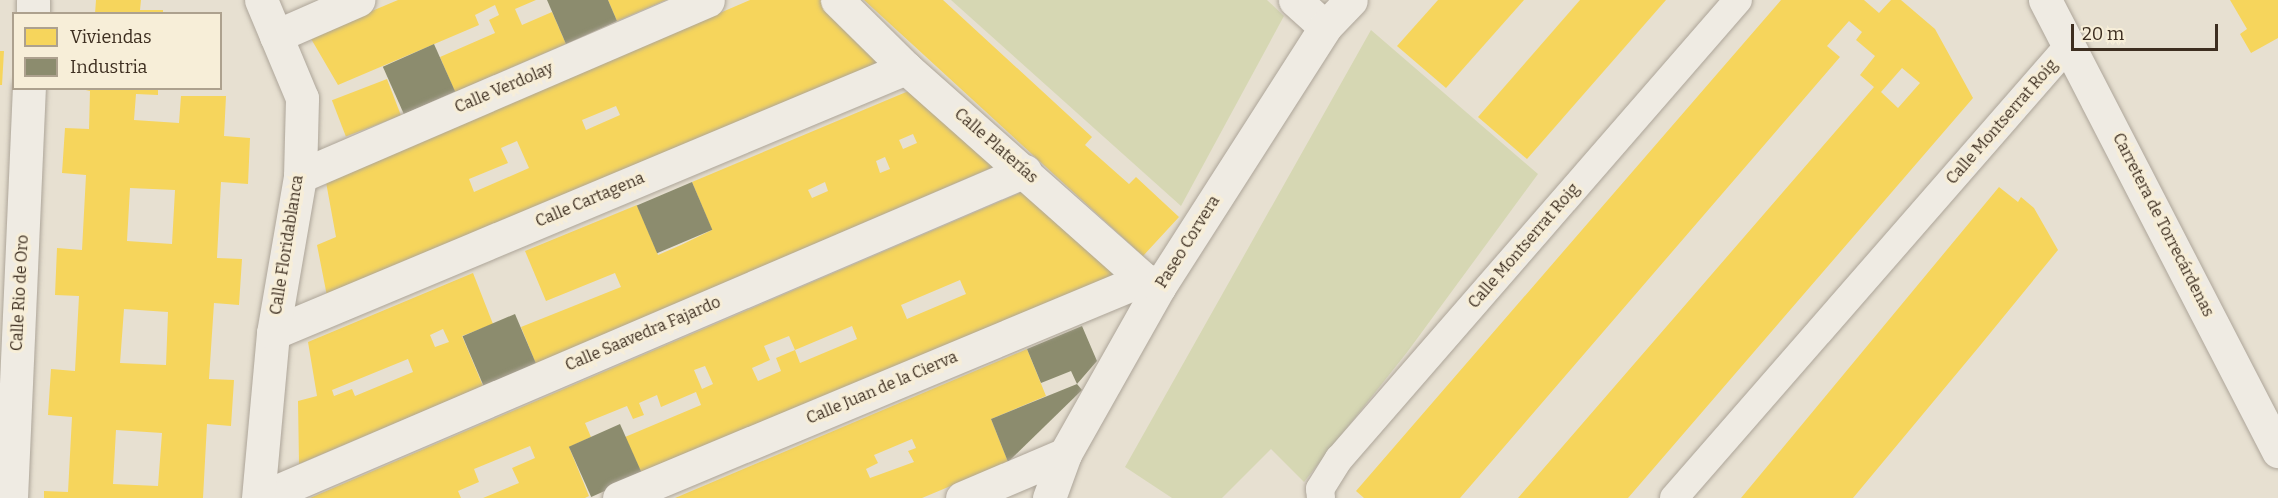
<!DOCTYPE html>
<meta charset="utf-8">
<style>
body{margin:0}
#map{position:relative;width:2278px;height:498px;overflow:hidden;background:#e7e0d1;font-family:Bitter,serif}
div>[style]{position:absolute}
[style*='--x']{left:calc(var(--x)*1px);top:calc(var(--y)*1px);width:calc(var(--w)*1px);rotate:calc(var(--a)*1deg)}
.green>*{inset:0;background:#d6d7b3}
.homes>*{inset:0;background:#f6d55c;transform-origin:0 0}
.industry>*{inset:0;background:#8c8c6e;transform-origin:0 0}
.roads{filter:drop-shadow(0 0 2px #ada599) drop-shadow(0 0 2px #ada599)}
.service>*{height:28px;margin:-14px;padding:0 14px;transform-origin:14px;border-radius:14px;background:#efebe3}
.minor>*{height:33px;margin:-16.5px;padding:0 16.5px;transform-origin:16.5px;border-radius:16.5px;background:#efebe3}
.tertiary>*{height:33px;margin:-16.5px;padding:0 16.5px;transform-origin:16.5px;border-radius:16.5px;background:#efebe3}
span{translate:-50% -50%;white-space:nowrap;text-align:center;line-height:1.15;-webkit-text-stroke:6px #f7eed8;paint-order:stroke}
.street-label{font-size:16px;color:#3d2e20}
.legend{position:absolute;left:12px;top:12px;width:210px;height:78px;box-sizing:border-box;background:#f7eed8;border:2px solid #ada18e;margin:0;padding:8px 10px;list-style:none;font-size:18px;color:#3d2e20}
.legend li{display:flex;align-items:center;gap:12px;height:30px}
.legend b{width:30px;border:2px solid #ada18e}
.scale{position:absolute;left:2071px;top:24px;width:147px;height:27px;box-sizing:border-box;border:3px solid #3d2e20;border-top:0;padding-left:8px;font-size:18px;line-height:21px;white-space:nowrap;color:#3d2e20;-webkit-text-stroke:4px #f7eed8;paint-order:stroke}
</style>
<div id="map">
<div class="green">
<i style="clip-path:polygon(951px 0,1267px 0,1284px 16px,1181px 206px)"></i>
<i style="clip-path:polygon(1371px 30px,1538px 174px,1408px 351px,1304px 482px,1271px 449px,1222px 498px,1172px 498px,1125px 467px)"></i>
</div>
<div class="homes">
<i style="clip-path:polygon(96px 0,141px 0,140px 10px,163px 10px,163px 14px,95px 14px)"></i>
<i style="clip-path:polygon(398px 0,536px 0,515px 9px,522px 25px,552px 12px,566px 44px,455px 92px,440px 57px,495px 33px,489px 20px,499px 15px,495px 5px,475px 15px,479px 25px,338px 85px,310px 37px)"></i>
<i style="clip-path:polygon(608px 0,666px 0,617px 21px)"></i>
<i style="clip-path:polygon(evenodd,750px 0,825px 0,883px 61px,327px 296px,317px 245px,336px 237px,326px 182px,750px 0,616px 106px,620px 115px,586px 130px,582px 120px,616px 106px,750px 0,517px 141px,529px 168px,474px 192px,469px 179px,508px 163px,501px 148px,517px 141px)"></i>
<i style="clip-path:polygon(864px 0,943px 0,1092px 137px,1085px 145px,1129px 184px,1136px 177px,1179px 217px,1143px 256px)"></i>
<i style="clip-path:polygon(1438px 0,1524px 0,1446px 88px,1397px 46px)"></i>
<i style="clip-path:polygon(1580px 0,1666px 0,1527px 159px,1478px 117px)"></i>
<i style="clip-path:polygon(evenodd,1781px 0,1864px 0,1879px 13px,1891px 0,1901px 0,1935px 29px,1973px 98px,1628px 498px,1518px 498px,1874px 87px,1860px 75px,1875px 56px,1856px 40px,1862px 32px,1849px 21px,1827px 46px,1840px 57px,1460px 498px,1364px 498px,1356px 491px,1781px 0,1902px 68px,1920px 83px,1898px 108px,1881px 92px,1902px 68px)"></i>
<i style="clip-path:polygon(2230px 0,2278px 0,2278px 38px,2251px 53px,2240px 34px,2247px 29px)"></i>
<i style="clip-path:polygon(0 51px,4px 51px,2px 85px,0 85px)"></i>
<i style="left:387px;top:79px;width:39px;height:59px;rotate:69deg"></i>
<i style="clip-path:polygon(evenodd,77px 88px,158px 88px,158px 95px,136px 94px,134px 120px,179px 123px,181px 96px,226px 96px,224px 136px,250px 138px,248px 184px,221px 182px,217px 258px,242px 259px,239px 305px,214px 303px,209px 379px,234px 380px,231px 426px,207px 424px,203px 498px,44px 498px,44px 491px,68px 492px,72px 417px,48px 415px,51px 369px,75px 371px,79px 296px,55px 295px,57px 248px,82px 250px,86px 175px,62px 173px,65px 128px,89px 129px,90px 91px,77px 88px,130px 188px,175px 190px,172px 244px,127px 241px,130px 188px,77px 88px,124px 309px,168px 312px,166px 365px,120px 363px,124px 309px,77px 88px,116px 430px,162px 433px,158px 486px,113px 484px,116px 430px)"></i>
<i style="clip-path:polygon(evenodd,911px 90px,998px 165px,536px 364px,521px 327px,621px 287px,615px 273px,546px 301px,525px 251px,637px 205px,658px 255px,681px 245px,712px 230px,692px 182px,911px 90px,913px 134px,917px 143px,903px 149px,899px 140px,913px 134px,911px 90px,885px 157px,890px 169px,880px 173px,876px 161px,885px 157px,911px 90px,825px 182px,828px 191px,812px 198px,808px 190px,825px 182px)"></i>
<i style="clip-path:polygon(1999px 187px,2018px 202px,2021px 197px,2034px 208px,2058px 250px,1978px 348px,1853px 498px,1741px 498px)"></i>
<i style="clip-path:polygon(evenodd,1029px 189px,1120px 273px,642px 474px,625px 437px,701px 405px,696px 392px,661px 407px,657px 395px,639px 403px,644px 415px,633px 419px,627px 406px,585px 423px,591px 437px,569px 447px,589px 496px,585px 498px,483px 498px,519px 483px,512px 468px,535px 458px,530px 446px,474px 469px,479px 482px,458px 491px,461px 498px,310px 498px,1029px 189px,960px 280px,966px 294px,907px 319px,901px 305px,960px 280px,1029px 189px,852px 326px,857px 339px,800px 363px,795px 350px,776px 358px,781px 371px,758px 381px,752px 368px,770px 360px,764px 346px,789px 336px,795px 350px,852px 326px,1029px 189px,705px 366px,713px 384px,702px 389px,694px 370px,705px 366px)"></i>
<i style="clip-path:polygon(evenodd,473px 273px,493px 324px,462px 336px,483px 386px,299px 464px,298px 401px,317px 396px,308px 342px,473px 273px,443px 329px,449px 342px,435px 347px,430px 335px,443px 329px,473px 273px,408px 359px,413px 372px,355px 396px,352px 389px,334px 396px,332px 390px,408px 359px)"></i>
<i style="clip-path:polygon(evenodd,1027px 349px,1046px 396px,991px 419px,1008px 462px,922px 498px,675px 498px,1027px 349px,912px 439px,916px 448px,908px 451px,914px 462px,870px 478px,866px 469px,878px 463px,874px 455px,912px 439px)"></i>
</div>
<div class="industry">
<i style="clip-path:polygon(547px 0,608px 0,617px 21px,566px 44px)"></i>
<i style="left:434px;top:44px;width:52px;height:56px;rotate:66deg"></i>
<i style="left:692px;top:182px;width:52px;height:60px;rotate:67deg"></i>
<i style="left:515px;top:314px;width:54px;height:57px;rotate:67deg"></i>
<i style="clip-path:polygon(1082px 326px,1097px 361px,1077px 384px,1071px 371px,1041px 383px,1027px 349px)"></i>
<i style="clip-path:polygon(1077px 384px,1082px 390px,1008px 462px,991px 419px)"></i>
<i style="left:620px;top:424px;width:55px;height:56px;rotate:66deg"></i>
</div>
<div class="roads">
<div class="service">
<i style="--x:1321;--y:498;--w:9;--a:-96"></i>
<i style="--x:1320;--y:489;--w:36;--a:-58"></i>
<i style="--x:1339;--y:459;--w:608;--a:-49"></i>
<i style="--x:1674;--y:498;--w:602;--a:-48.9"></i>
</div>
<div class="minor">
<i style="--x:837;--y:0;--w:97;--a:44.6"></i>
<i style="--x:906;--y:68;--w:318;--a:41.6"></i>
<i style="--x:1144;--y:279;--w:17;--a:28"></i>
<i style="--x:1295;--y:0;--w:40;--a:42"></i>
<i style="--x:33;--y:14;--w:14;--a:-90"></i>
<i style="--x:276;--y:36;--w:90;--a:-23.7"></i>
<i style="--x:300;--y:176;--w:444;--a:-23.3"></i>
<i style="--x:273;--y:333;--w:686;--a:-22.72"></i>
<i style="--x:11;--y:498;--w:410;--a:-87.5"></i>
<i style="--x:261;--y:498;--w:831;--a:-23.17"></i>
<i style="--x:619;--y:498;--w:569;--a:-22.64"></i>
<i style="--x:962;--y:498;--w:112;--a:-23.1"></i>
</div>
<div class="tertiary">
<i style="--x:2045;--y:0;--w:508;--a:62.68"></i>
<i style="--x:258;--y:498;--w:166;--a:-84.8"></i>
<i style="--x:273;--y:333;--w:159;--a:-80.2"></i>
<i style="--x:300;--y:176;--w:78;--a:-88.5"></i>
<i style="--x:302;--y:98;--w:106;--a:-112.7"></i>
<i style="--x:1049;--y:498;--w:47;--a:-70"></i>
<i style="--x:1065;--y:454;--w:192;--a:-60.6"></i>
<i style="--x:1159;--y:287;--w:308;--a:-57.4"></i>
<i style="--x:1325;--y:27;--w:37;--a:-46"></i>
</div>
</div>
<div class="street-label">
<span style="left:504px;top:88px;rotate:-23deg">Calle Verdolay</span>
<span style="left:2002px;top:122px;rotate:-49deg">Calle Montserrat Roig</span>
<span style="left:996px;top:146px;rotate:41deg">Calle Platerías</span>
<span style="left:590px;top:200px;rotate:-23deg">Calle Cartagena</span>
<span style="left:2163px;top:225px;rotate:63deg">Carretera de Torrecárdenas</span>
<span style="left:1188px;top:242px;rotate:-58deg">Paseo Corvera</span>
<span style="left:287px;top:245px;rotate:-81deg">Calle Floridablanca</span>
<span style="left:1524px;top:246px;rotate:-49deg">Calle Montserrat Roig</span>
<span style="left:20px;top:293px;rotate:-87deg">Calle Rio de Oro</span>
<span style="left:643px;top:334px;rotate:-23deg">Calle Saavedra Fajardo</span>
<span style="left:882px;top:388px;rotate:-23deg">Calle Juan de la Cierva</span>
</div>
<ul class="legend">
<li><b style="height:16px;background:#f6d55c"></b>Viviendas</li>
<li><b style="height:16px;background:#8c8c6e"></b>Industria</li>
</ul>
<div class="scale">20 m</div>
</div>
